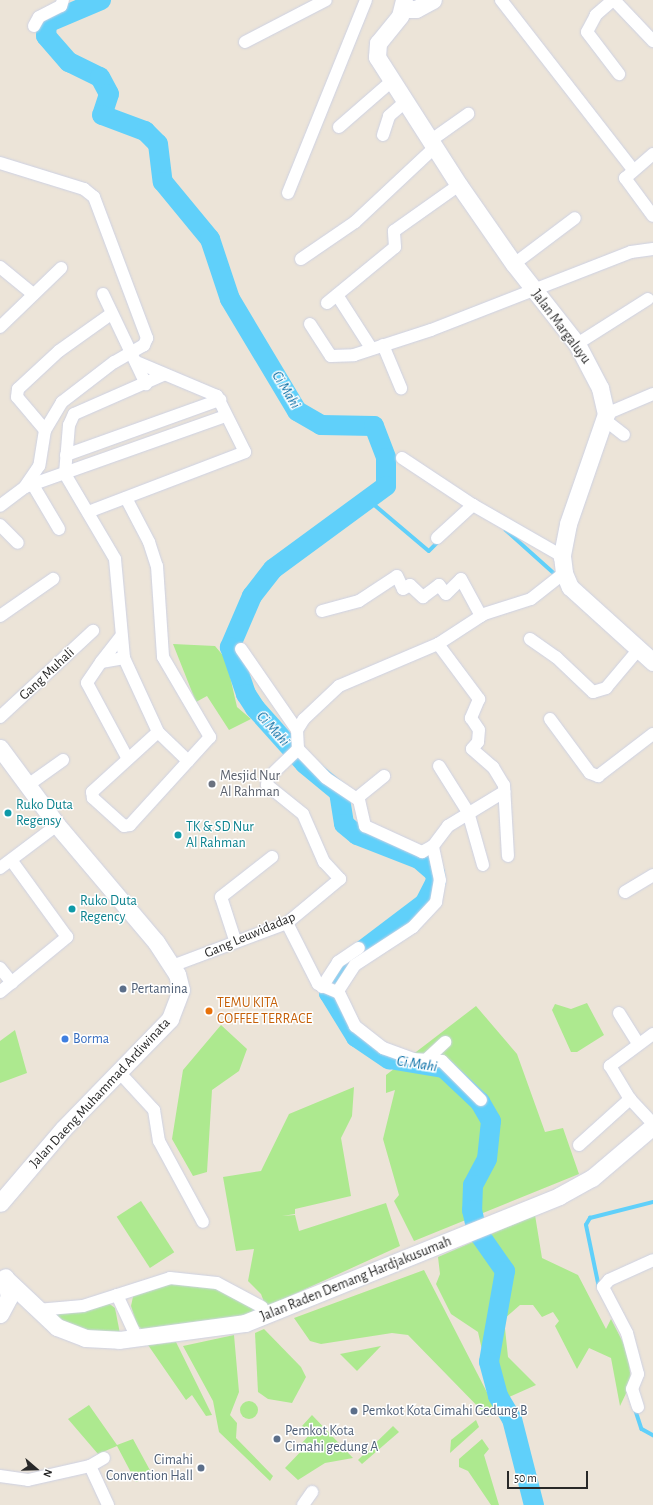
<!DOCTYPE html>
<style>
body{margin:0}
#map{position:relative;width:653px;height:1505px;overflow:hidden;background:#ece4d8;font-family:"Alegreya Sans",sans-serif}
div>[style]{position:absolute}
[style*='--x']{left:calc(var(--x)*1px);top:calc(var(--y)*1px);width:calc(var(--w)*1px);rotate:calc(var(--a)*1deg)}
.green>*{inset:0;background:#ade98f;transform-origin:0 0}
.round{border-radius:50%}
.stream>*{height:3.5px;margin:-1.75px;padding:0 1.75px;transform-origin:1.75px;border-radius:1.75px;background:#60d0fa}
.river>*{height:20px;margin:-10px;padding:0 10px;transform-origin:10px;border-radius:10px;background:#60d0fa}
.roads{filter:drop-shadow(0 0 1px #cdd1e3) drop-shadow(0 0 1px #cdd1e3)}
.minor>*{height:12px;margin:-6px;padding:0 6px;transform-origin:6px;border-radius:6px;background:#fff}
.secondary>*{height:17px;margin:-8.5px;padding:0 8.5px;transform-origin:8.5px;border-radius:8.5px;background:#fff}
.dots>*{width:11px;height:11px;translate:-50% -50%;box-sizing:border-box;border:2px solid #fff;border-radius:50%}
span{translate:-50% -50%;white-space:nowrap;text-align:center;line-height:1.15;-webkit-text-stroke:3px #fff;paint-order:stroke}
.street-label{font-size:14px;color:#282828}
.worship-label{font-size:14px;color:#5b616d}
.left{translate:0 -50%;text-align:left}
.culture-label{font-size:14px;color:#0d838f}
.service-label{font-size:14px;color:#4e5e75}
.right{translate:-100% -50%;text-align:right}
.food-label{font-size:14px;color:#c56008}
.shop-label{font-size:14px;color:#366cbe}
.water-label{font-size:15px;color:#016ba4;font-style:italic}
.north{position:absolute;left:16px;top:1449px;width:40px;height:40px;-webkit-text-stroke:3px #fff;paint-order:stroke;rotate:110deg;font-size:11px;font-weight:700;line-height:16px;text-align:center;color:#282828}
.north::after{content:'';display:block;margin:auto;width:14px;height:18px;background:#282828;clip-path:polygon(50% 0,100% 100%,50% 72%,0 100%)}
.scale{position:absolute;left:507px;top:1471px;width:81px;height:18px;box-sizing:border-box;border:2px solid #282828;border-top:0;padding-left:5px;font-size:12px;line-height:14px;white-space:nowrap;color:#282828;-webkit-text-stroke:3px #fff;paint-order:stroke}
</style>
<div id="map">
<div class="green">
<i style="clip-path:polygon(173px 644px,215px 646px,226px 659px,237px 707px,251px 719px,229px 730px,207px 696px,196px 702px)"></i>
<i style="clip-path:polygon(587px 1003px,604px 1035px,577px 1052px,571px 1052px,552px 1010px,555px 1004px,571px 1009px)"></i>
<i style="clip-path:polygon(476px 1006px,517px 1054px,545px 1132px,563px 1128px,579px 1174px,414px 1241px,394px 1201px,399px 1195px,383px 1139px,395px 1090px,386px 1093px,386px 1075px)"></i>
<i style="clip-path:polygon(221px 1025px,247px 1049px,239px 1071px,212px 1090px,207px 1172px,193px 1176px,172px 1139px,183px 1070px)"></i>
<i style="clip-path:polygon(15px 1030px,27px 1073px,0 1083px,0 1041px)"></i>
<i style="clip-path:polygon(354px 1087px,352px 1116px,341px 1138px,351px 1196px,295px 1209px,295px 1214px,282px 1216px,295px 1215px,299px 1231px,386px 1203px,400px 1246px,266px 1307px,261px 1294px,248px 1281px,254px 1249px,236px 1251px,223px 1177px,261px 1171px,289px 1114px)"></i>
<i style="left:141px;top:1201px;width:61px;height:29px;rotate:57deg"></i>
<i style="clip-path:polygon(535px 1215px,542px 1258px,578px 1275px,606px 1329px,611px 1319px,628px 1352px,631px 1383px,620px 1406px,611px 1358px,589px 1348px,577px 1369px,555px 1326px,559px 1321px,553px 1312px,542px 1317px,533px 1305px,520px 1305px,504px 1319px,508px 1357px,536px 1385px,507px 1398px,486px 1368px,478px 1332px,451px 1314px,436px 1284px,440px 1274px,438px 1257px)"></i>
<i style="clip-path:polygon(424px 1270px,495px 1408px,488px 1417px,408px 1335px,392px 1333px,321px 1344px,310px 1341px,294px 1318px)"></i>
<i style="clip-path:polygon(170px 1281px,210px 1284px,261px 1309px,235px 1319px,144px 1331px,137px 1325px,131px 1306px,134px 1292px)"></i>
<i style="clip-path:polygon(107px 1302px,115px 1308px,121px 1339px,51px 1323px,58px 1312px)"></i>
<i style="clip-path:polygon(264px 1329px,301px 1367px,306px 1377px,292px 1403px,268px 1399px,258px 1392px,255px 1333px)"></i>
<i style="clip-path:polygon(234px 1335px,239px 1392px,230px 1415px,237px 1423px,236px 1438px,273px 1476px,270px 1481px,219px 1432px,213px 1401px,183px 1346px)"></i>
<i style="clip-path:polygon(176px 1342px,212px 1415px,206px 1416px,192px 1395px,186px 1400px,148px 1345px)"></i>
<i style="clip-path:polygon(381px 1346px,357px 1371px,340px 1354px)"></i>
<i class="round" style="left:240px;top:1401px;width:18px;height:18px"></i>
<i style="clip-path:polygon(89px 1405px,117px 1445px,133px 1439px,152px 1474px,136px 1482px,117px 1446px,98px 1454px,68px 1419px)"></i>
<i style="clip-path:polygon(312px 1415px,353px 1458px,325px 1463px,298px 1480px,285px 1468px,305px 1447px,302px 1443px,310px 1434px,302px 1426px)"></i>
<i style="clip-path:polygon(476px 1420px,479px 1427px,450px 1453px,451px 1440px)"></i>
<i style="clip-path:polygon(393px 1426px,399px 1432px,362px 1464px,358px 1460px)"></i>
<i style="clip-path:polygon(482px 1439px,489px 1449px,484px 1455px,499px 1505px,491px 1505px,468px 1471px,459px 1467px,459px 1459px)"></i>
</div>
<div class="stream">
<i style="--x:370;--y:501;--w:77;--a:40.3"></i>
<i style="--x:429;--y:551;--w:14;--a:-45"></i>
<i style="--x:506;--y:530;--w:67;--a:42"></i>
<i style="--x:599;--y:1288;--w:64;--a:-101.7"></i>
<i style="--x:586;--y:1225;--w:8;--a:-60"></i>
<i style="--x:590;--y:1218;--w:65;--a:-14.3"></i>
<i style="--x:635;--y:1408;--w:22;--a:72"></i>
<i style="--x:642;--y:1429;--w:13;--a:29"></i>
</div>
<div class="river">
<i style="--x:101;--y:0;--w:59;--a:156.9"></i>
<i style="--x:47;--y:23;--w:13;--a:94"></i>
<i style="--x:46;--y:36;--w:35;--a:49"></i>
<i style="--x:69;--y:62;--w:34;--a:26"></i>
<i style="--x:100;--y:77;--w:19;--a:62"></i>
<i style="--x:109;--y:94;--w:22;--a:108"></i>
<i style="--x:102;--y:115;--w:46;--a:20.4"></i>
<i style="--x:145;--y:131;--w:18;--a:45"></i>
<i style="--x:158;--y:144;--w:38;--a:83"></i>
<i style="--x:163;--y:182;--w:74;--a:50.5"></i>
<i style="--x:210;--y:239;--w:63;--a:71.6"></i>
<i style="--x:230;--y:299;--w:131;--a:59.1"></i>
<i style="--x:297;--y:411;--w:28;--a:30"></i>
<i style="--x:321;--y:425;--w:53;--a:1.1"></i>
<i style="--x:374;--y:426;--w:34;--a:69"></i>
<i style="--x:386;--y:458;--w:28;--a:90"></i>
<i style="--x:386;--y:486;--w:140;--a:143.7"></i>
<i style="--x:273;--y:569;--w:34;--a:128"></i>
<i style="--x:252;--y:596;--w:56;--a:113.3"></i>
<i style="--x:230;--y:647;--w:50;--a:71.2"></i>
<i style="--x:246;--y:694;--w:17;--a:57"></i>
<i style="--x:255;--y:708;--w:75;--a:48.2"></i>
<i style="--x:305;--y:764;--w:44;--a:39.5"></i>
<i style="--x:339;--y:792;--w:32;--a:81"></i>
<i style="--x:344;--y:824;--w:17;--a:40"></i>
<i style="--x:357;--y:835;--w:66;--a:21.2"></i>
<i style="--x:419;--y:859;--w:21;--a:41"></i>
<i style="--x:435;--y:873;--w:8;--a:83"></i>
<i style="--x:436;--y:881;--w:25;--a:117"></i>
<i style="--x:425;--y:903;--w:108;--a:142.9"></i>
<i style="--x:339;--y:968;--w:27;--a:112"></i>
<i style="--x:329;--y:993;--w:52;--a:58.5"></i>
<i style="--x:356;--y:1037;--w:40;--a:34"></i>
<i style="--x:389;--y:1059;--w:56;--a:9.3"></i>
<i style="--x:444;--y:1068;--w:50;--a:43.4"></i>
<i style="--x:480;--y:1102;--w:22;--a:60"></i>
<i style="--x:491;--y:1121;--w:38;--a:96"></i>
<i style="--x:487;--y:1159;--w:30;--a:118"></i>
<i style="--x:473;--y:1185;--w:25;--a:92"></i>
<i style="--x:472;--y:1210;--w:22;--a:77"></i>
<i style="--x:477;--y:1231;--w:49;--a:55"></i>
<i style="--x:505;--y:1271;--w:92;--a:100"></i>
<i style="--x:489;--y:1362;--w:35;--a:75"></i>
<i style="--x:498;--y:1396;--w:27;--a:59"></i>
<i style="--x:512;--y:1419;--w:89;--a:75.7"></i>
</div>
<div class="roads">
<div class="minor">
<i style="--x:501;--y:0;--w:213;--a:52.1"></i>
<i style="--x:613;--y:0;--w:23;--a:139"></i>
<i style="--x:596;--y:15;--w:19;--a:118"></i>
<i style="--x:587;--y:32;--w:53;--a:52.7"></i>
<i style="--x:614;--y:0;--w:57;--a:46.4"></i>
<i style="--x:34;--y:26;--w:10;--a:-61"></i>
<i style="--x:39;--y:17;--w:25;--a:-27"></i>
<i style="--x:61;--y:6;--w:6;--a:-72"></i>
<i style="--x:245;--y:42;--w:91;--a:-27.4"></i>
<i style="--x:339;--y:127;--w:70;--a:-41"></i>
<i style="--x:383;--y:135;--w:20;--a:-72"></i>
<i style="--x:389;--y:116;--w:20;--a:-41"></i>
<i style="--x:430;--y:141;--w:47;--a:-35.4"></i>
<i style="--x:653;--y:154;--w:37;--a:139"></i>
<i style="--x:625;--y:178;--w:47;--a:53.6"></i>
<i style="--x:0;--y:163;--w:88;--a:17.2"></i>
<i style="--x:84;--y:189;--w:13;--a:39"></i>
<i style="--x:94;--y:197;--w:151;--a:69.4"></i>
<i style="--x:147;--y:338;--w:8;--a:113"></i>
<i style="--x:144;--y:345;--w:34;--a:150"></i>
<i style="--x:114;--y:362;--w:66;--a:142.4"></i>
<i style="--x:62;--y:402;--w:33;--a:121"></i>
<i style="--x:45;--y:430;--w:36;--a:99"></i>
<i style="--x:39;--y:466;--w:25;--a:124"></i>
<i style="--x:25;--y:487;--w:31;--a:143"></i>
<i style="--x:288;--y:193;--w:208;--a:-68"></i>
<i style="--x:301;--y:259;--w:65;--a:-34.4"></i>
<i style="--x:355;--y:222;--w:108;--a:-43.1"></i>
<i style="--x:514;--y:264;--w:76;--a:-37"></i>
<i style="--x:0;--y:267;--w:43;--a:39.3"></i>
<i style="--x:103;--y:294;--w:100;--a:64.5"></i>
<i style="--x:337;--y:295;--w:63;--a:57.3"></i>
<i style="--x:327;--y:303;--w:88;--a:-39.5"></i>
<i style="--x:395;--y:247;--w:16;--a:-94"></i>
<i style="--x:394;--y:231;--w:80;--a:-35.3"></i>
<i style="--x:310;--y:324;--w:38;--a:57"></i>
<i style="--x:331;--y:356;--w:23;--a:-2"></i>
<i style="--x:354;--y:355;--w:81;--a:-18"></i>
<i style="--x:431;--y:330;--w:215;--a:-21.3"></i>
<i style="--x:631;--y:252;--w:22;--a:-8"></i>
<i style="--x:0;--y:327;--w:85;--a:-44"></i>
<i style="--x:577;--y:344;--w:84;--a:-32.4"></i>
<i style="--x:383;--y:345;--w:47;--a:67.3"></i>
<i style="--x:163;--y:375;--w:97;--a:156.3"></i>
<i style="--x:74;--y:414;--w:12;--a:114"></i>
<i style="--x:69;--y:425;--w:49;--a:94.7"></i>
<i style="--x:65;--y:474;--w:99;--a:59.5"></i>
<i style="--x:115;--y:559;--w:99;--a:84.8"></i>
<i style="--x:124;--y:658;--w:81;--a:65.3"></i>
<i style="--x:158;--y:732;--w:42;--a:44"></i>
<i style="--x:606;--y:414;--w:51;--a:-23.1"></i>
<i style="--x:605;--y:420;--w:24;--a:38"></i>
<i style="--x:45;--y:430;--w:43;--a:-130.3"></i>
<i style="--x:17;--y:397;--w:8;--a:-83"></i>
<i style="--x:18;--y:389;--w:56;--a:-42.8"></i>
<i style="--x:59;--y:351;--w:64;--a:-35.4"></i>
<i style="--x:66;--y:455;--w:164;--a:-19.7"></i>
<i style="--x:402;--y:458;--w:85;--a:33.5"></i>
<i style="--x:473;--y:505;--w:103;--a:29.8"></i>
<i style="--x:33;--y:485;--w:51;--a:59.4"></i>
<i style="--x:25;--y:487;--w:213;--a:-19.5"></i>
<i style="--x:126;--y:498;--w:50;--a:62.4"></i>
<i style="--x:149;--y:542;--w:25;--a:72"></i>
<i style="--x:157;--y:566;--w:91;--a:86.2"></i>
<i style="--x:163;--y:657;--w:93;--a:59.6"></i>
<i style="--x:210;--y:737;--w:119;--a:132.3"></i>
<i style="--x:130;--y:825;--w:6;--a:171"></i>
<i style="--x:124;--y:826;--w:42;--a:-137.9"></i>
<i style="--x:93;--y:798;--w:6;--a:-99"></i>
<i style="--x:92;--y:792;--w:89;--a:-42.3"></i>
<i style="--x:88;--y:512;--w:168;--a:-20.9"></i>
<i style="--x:245;--y:452;--w:63;--a:-116.6"></i>
<i style="--x:217;--y:396;--w:88;--a:-157.2"></i>
<i style="--x:0;--y:525;--w:25;--a:45"></i>
<i style="--x:437;--y:538;--w:49;--a:-42.5"></i>
<i style="--x:322;--y:611;--w:38;--a:-15"></i>
<i style="--x:359;--y:601;--w:45;--a:-33.3"></i>
<i style="--x:397;--y:576;--w:14;--a:65"></i>
<i style="--x:403;--y:589;--w:8;--a:-30"></i>
<i style="--x:410;--y:585;--w:18;--a:43"></i>
<i style="--x:423;--y:597;--w:20;--a:-37"></i>
<i style="--x:439;--y:585;--w:11;--a:52"></i>
<i style="--x:446;--y:594;--w:21;--a:-45"></i>
<i style="--x:461;--y:579;--w:42;--a:61.6"></i>
<i style="--x:0;--y:616;--w:65;--a:-34.9"></i>
<i style="--x:530;--y:639;--w:32;--a:35"></i>
<i style="--x:556;--y:657;--w:51;--a:43.4"></i>
<i style="--x:593;--y:692;--w:14;--a:-17"></i>
<i style="--x:606;--y:688;--w:50;--a:-49.9"></i>
<i style="--x:438;--y:644;--w:69;--a:53.3"></i>
<i style="--x:479;--y:699;--w:21;--a:113"></i>
<i style="--x:471;--y:718;--w:14;--a:56"></i>
<i style="--x:479;--y:730;--w:12;--a:95"></i>
<i style="--x:478;--y:742;--w:9;--a:131"></i>
<i style="--x:472;--y:749;--w:28;--a:41"></i>
<i style="--x:493;--y:767;--w:21;--a:59"></i>
<i style="--x:504;--y:785;--w:71;--a:86.8"></i>
<i style="--x:241;--y:649;--w:98;--a:55.3"></i>
<i style="--x:124;--y:658;--w:23;--a:170"></i>
<i style="--x:101;--y:662;--w:25;--a:124"></i>
<i style="--x:87;--y:683;--w:86;--a:61.7"></i>
<i style="--x:101;--y:662;--w:33;--a:-52"></i>
<i style="--x:0;--y:717;--w:127;--a:-42.8"></i>
<i style="--x:550;--y:719;--w:67;--a:53.5"></i>
<i style="--x:590;--y:773;--w:9;--a:21"></i>
<i style="--x:598;--y:776;--w:69;--a:-37.4"></i>
<i style="--x:298;--y:749;--w:19;--a:-93"></i>
<i style="--x:297;--y:730;--w:13;--a:-58"></i>
<i style="--x:304;--y:719;--w:48;--a:-43.3"></i>
<i style="--x:339;--y:686;--w:108;--a:-23"></i>
<i style="--x:438;--y:644;--w:55;--a:-33.1"></i>
<i style="--x:484;--y:614;--w:49;--a:-17.7"></i>
<i style="--x:531;--y:599;--w:42;--a:-38.2"></i>
<i style="--x:298;--y:749;--w:40;--a:46"></i>
<i style="--x:326;--y:778;--w:40;--a:34"></i>
<i style="--x:359;--y:800;--w:27;--a:77"></i>
<i style="--x:365;--y:826;--w:63;--a:24.5"></i>
<i style="--x:422;--y:852;--w:13;--a:-29"></i>
<i style="--x:433;--y:846;--w:25;--a:-53"></i>
<i style="--x:448;--y:826;--w:66;--a:-31.3"></i>
<i style="--x:439;--y:766;--w:54;--a:57.8"></i>
<i style="--x:468;--y:812;--w:55;--a:74.2"></i>
<i style="--x:28;--y:785;--w:43;--a:-35.5"></i>
<i style="--x:357;--y:798;--w:35;--a:-39"></i>
<i style="--x:0;--y:868;--w:71;--a:-37"></i>
<i style="--x:625;--y:892;--w:33;--a:-31"></i>
<i style="--x:287;--y:923;--w:68;--a:63.1"></i>
<i style="--x:318;--y:984;--w:23;--a:23"></i>
<i style="--x:339;--y:993;--w:37;--a:64"></i>
<i style="--x:355;--y:1026;--w:36;--a:38"></i>
<i style="--x:383;--y:1048;--w:32;--a:20"></i>
<i style="--x:413;--y:1059;--w:29;--a:4"></i>
<i style="--x:442;--y:1061;--w:55;--a:45"></i>
<i style="--x:235;--y:940;--w:45;--a:-108"></i>
<i style="--x:221;--y:897;--w:65;--a:-38.1"></i>
<i style="--x:172;--y:966;--w:123;--a:-20.5"></i>
<i style="--x:287;--y:923;--w:69;--a:-39.7"></i>
<i style="--x:340;--y:879;--w:23;--a:-133"></i>
<i style="--x:324;--y:862;--w:52;--a:-113.6"></i>
<i style="--x:303;--y:814;--w:46;--a:-141.1"></i>
<i style="--x:267;--y:785;--w:7;--a:-82"></i>
<i style="--x:268;--y:778;--w:42;--a:-44"></i>
<i style="--x:0;--y:968;--w:19;--a:51"></i>
<i style="--x:322;--y:987;--w:30;--a:-57"></i>
<i style="--x:338;--y:962;--w:25;--a:-34"></i>
<i style="--x:338;--y:991;--w:31;--a:-57"></i>
<i style="--x:355;--y:965;--w:69;--a:-33.2"></i>
<i style="--x:413;--y:927;--w:34;--a:-47"></i>
<i style="--x:436;--y:902;--w:22;--a:-80"></i>
<i style="--x:440;--y:880;--w:35;--a:-102"></i>
<i style="--x:0;--y:992;--w:87;--a:-39.4"></i>
<i style="--x:67;--y:937;--w:95;--a:-126"></i>
<i style="--x:619;--y:1013;--w:36;--a:58"></i>
<i style="--x:653;--y:1034;--w:54;--a:143.3"></i>
<i style="--x:610;--y:1066;--w:39;--a:59"></i>
<i style="--x:630;--y:1099;--w:34;--a:47"></i>
<i style="--x:427;--y:1059;--w:25;--a:-43"></i>
<i style="--x:119;--y:1072;--w:52;--a:47.4"></i>
<i style="--x:154;--y:1110;--w:31;--a:81"></i>
<i style="--x:159;--y:1141;--w:92;--a:61.5"></i>
<i style="--x:579;--y:1145;--w:69;--a:-42"></i>
<i style="--x:117;--y:1295;--w:47;--a:65.1"></i>
<i style="--x:37;--y:1310;--w:46;--a:-5"></i>
<i style="--x:83;--y:1306;--w:91;--a:-17.8"></i>
<i style="--x:170;--y:1278;--w:47;--a:6.1"></i>
<i style="--x:217;--y:1283;--w:51;--a:28.1"></i>
<i style="--x:638;--y:1407;--w:19;--a:-108"></i>
<i style="--x:632;--y:1389;--w:16;--a:-68"></i>
<i style="--x:638;--y:1374;--w:42;--a:-105"></i>
<i style="--x:627;--y:1333;--w:52;--a:-117.6"></i>
<i style="--x:603;--y:1287;--w:9;--a:-49"></i>
<i style="--x:609;--y:1280;--w:48;--a:-24.4"></i>
<i style="--x:90;--y:1466;--w:43;--a:65.2"></i>
<i style="--x:0;--y:1476;--w:28;--a:8"></i>
<i style="--x:28;--y:1480;--w:64;--a:-12.7"></i>
<i style="--x:90;--y:1466;--w:16;--a:-30"></i>
<i style="--x:303;--y:1505;--w:16;--a:-55"></i>
</div>
<div class="secondary">
<i style="--x:404;--y:0;--w:16;--a:104"></i>
<i style="--x:400;--y:16;--w:35;--a:129"></i>
<i style="--x:378;--y:43;--w:14;--a:94"></i>
<i style="--x:377;--y:57;--w:152;--a:57.4"></i>
<i style="--x:459;--y:185;--w:96;--a:55.2"></i>
<i style="--x:514;--y:264;--w:102;--a:51.8"></i>
<i style="--x:577;--y:344;--w:50;--a:62.4"></i>
<i style="--x:600;--y:388;--w:27;--a:77"></i>
<i style="--x:606;--y:414;--w:116;--a:109.1"></i>
<i style="--x:568;--y:524;--w:33;--a:101"></i>
<i style="--x:562;--y:556;--w:17;--a:83"></i>
<i style="--x:564;--y:573;--w:15;--a:67"></i>
<i style="--x:570;--y:587;--w:112;--a:42.1"></i>
<i style="--x:403;--y:9;--w:13;--a:0"></i>
<i style="--x:416;--y:9;--w:19;--a:-28"></i>
<i style="--x:0;--y:748;--w:96;--a:53.5"></i>
<i style="--x:57;--y:825;--w:153;--a:49.8"></i>
<i style="--x:156;--y:942;--w:38;--a:57"></i>
<i style="--x:177;--y:974;--w:16;--a:76"></i>
<i style="--x:181;--y:990;--w:31;--a:111"></i>
<i style="--x:170;--y:1019;--w:153;--a:134.2"></i>
<i style="--x:63;--y:1129;--w:97;--a:130.4"></i>
<i style="--x:6;--y:1279;--w:70;--a:43.3"></i>
<i style="--x:57;--y:1327;--w:30;--a:21"></i>
<i style="--x:85;--y:1338;--w:34;--a:3"></i>
<i style="--x:119;--y:1340;--w:127;--a:-7.7"></i>
<i style="--x:245;--y:1323;--w:339;--a:-22"></i>
<i style="--x:559;--y:1196;--w:38;--a:-29"></i>
<i style="--x:592;--y:1178;--w:80;--a:-40.4"></i>
<i style="--x:0;--y:1314;--w:19;--a:-62"></i>
<i style="--x:9;--y:1297;--w:20;--a:-101"></i>
</div>
</div>
<div class="dots">
<i style="left:212px;top:784px;background:#6b7280"></i>
<i style="left:8px;top:813px;background:#0f9aa8"></i>
<i style="left:178px;top:835px;background:#0f9aa8"></i>
<i style="left:72px;top:909px;background:#0f9aa8"></i>
<i style="left:123px;top:989px;background:#5c6f8a"></i>
<i style="left:209px;top:1011px;background:#e8710a"></i>
<i style="left:65px;top:1039px;background:#3f7fe0"></i>
<i style="left:354px;top:1411px;background:#5c6f8a"></i>
<i style="left:277px;top:1439px;background:#5c6f8a"></i>
<i style="left:201px;top:1468px;background:#5c6f8a"></i>
</div>
<div class="street-label">
<span style="left:561px;top:327px;rotate:53deg">Jalan Margaluyu</span>
<span style="left:47px;top:674px;rotate:-43deg">Gang Muhali</span>
<span style="left:250px;top:935px;rotate:-23deg">Gang Leuwidadap</span>
<span style="left:100px;top:1093px;rotate:-47deg">Jalan Daeng Muhammad Ardiwinata</span>
<span style="left:356px;top:1279px;rotate:-22deg">Jalan Raden Demang Hardjakusumah</span>
</div>
<div class="worship-label">
<span class="left" style="left:220px;top:784px">Mesjid Nur<br>Al Rahman</span>
</div>
<div class="culture-label">
<span class="left" style="left:16px;top:813px">Ruko Duta<br>Regensy</span>
<span class="left" style="left:186px;top:835px">TK &amp; SD Nur<br>Al Rahman</span>
<span class="left" style="left:80px;top:909px">Ruko Duta<br>Regency</span>
</div>
<div class="service-label">
<span class="left" style="left:131px;top:989px">Pertamina</span>
<span class="left" style="left:362px;top:1411px">Pemkot Kota Cimahi Gedung B</span>
<span class="left" style="left:285px;top:1439px">Pemkot Kota<br>Cimahi gedung A</span>
<span class="right" style="left:193px;top:1468px">Cimahi<br>Convention Hall</span>
</div>
<div class="food-label">
<span class="left" style="left:217px;top:1011px">TEMU KITA<br>COFFEE TERRACE</span>
</div>
<div class="shop-label">
<span class="left" style="left:73px;top:1039px">Borma</span>
</div>
<div class="water-label">
<span style="left:286px;top:390px;rotate:59deg">Ci Mahi</span>
<span style="left:273px;top:729px;rotate:48deg">Ci Mahi</span>
<span style="left:417px;top:1064px;rotate:9deg">Ci Mahi</span>
</div>
<div class="north">N</div>
<div class="scale">50 m</div>
</div>
